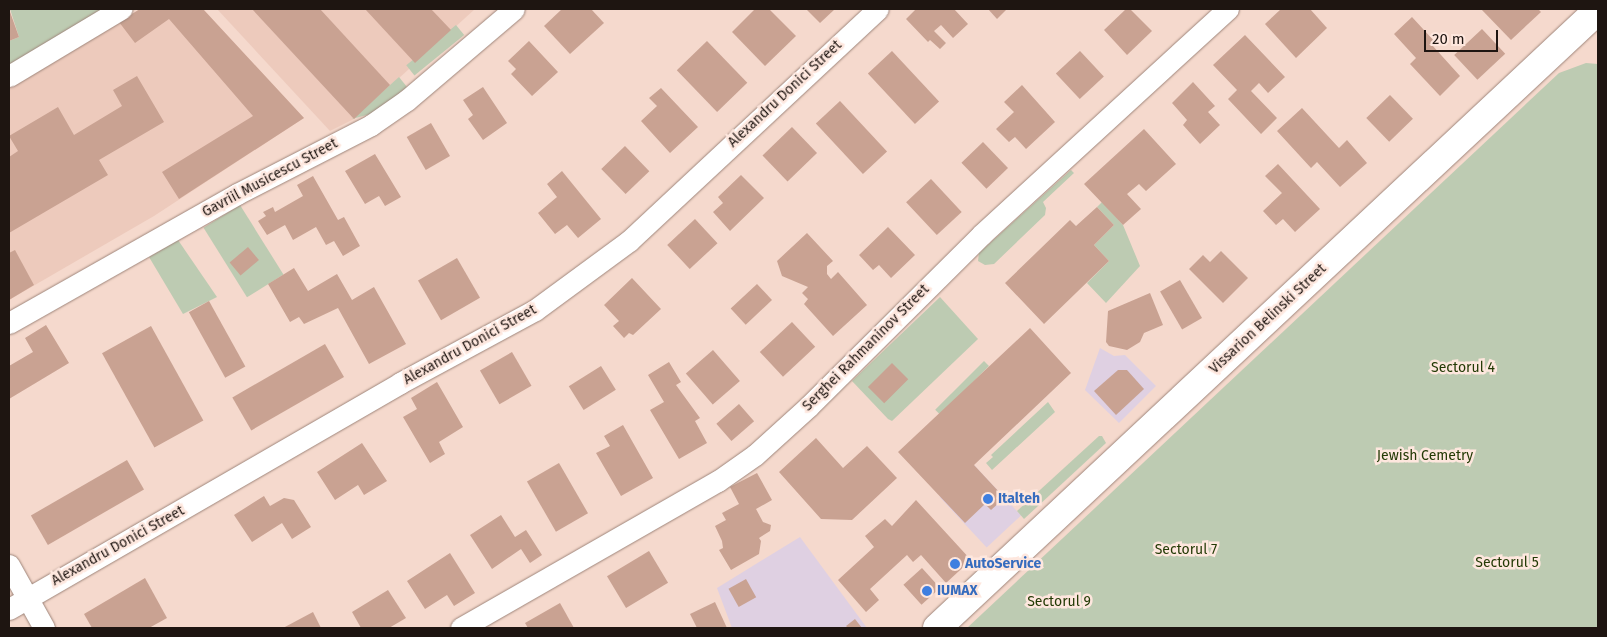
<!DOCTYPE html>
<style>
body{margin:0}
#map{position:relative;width:1607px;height:637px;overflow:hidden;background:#f5d9cd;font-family:"Fira Sans",sans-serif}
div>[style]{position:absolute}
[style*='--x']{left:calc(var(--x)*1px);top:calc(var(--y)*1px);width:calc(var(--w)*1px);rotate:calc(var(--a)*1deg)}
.commercial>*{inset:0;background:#dfd0e2;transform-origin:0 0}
.built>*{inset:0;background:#edcabc}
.green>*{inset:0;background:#bdcbb2;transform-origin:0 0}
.building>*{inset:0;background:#c9a292;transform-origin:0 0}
.roads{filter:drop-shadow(0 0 1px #9e857a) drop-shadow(0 0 1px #9e857a)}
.street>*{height:21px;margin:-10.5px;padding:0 10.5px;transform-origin:10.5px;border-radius:10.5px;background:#fff}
.secondary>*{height:28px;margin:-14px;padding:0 14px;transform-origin:14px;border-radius:14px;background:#fff}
.dots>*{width:14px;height:14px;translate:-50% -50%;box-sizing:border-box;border:2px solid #fee7de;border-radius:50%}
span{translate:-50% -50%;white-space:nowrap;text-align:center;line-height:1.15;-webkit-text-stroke:5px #fee7de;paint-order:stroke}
.street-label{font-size:14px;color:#1e1511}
.park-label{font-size:14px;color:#233a05}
.shop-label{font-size:14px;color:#366cbe;font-weight:700}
.left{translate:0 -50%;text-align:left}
.frame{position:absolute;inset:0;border:10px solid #1e1511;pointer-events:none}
.scale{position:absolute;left:1424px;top:30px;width:74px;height:22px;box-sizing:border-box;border:2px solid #1e1511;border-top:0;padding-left:6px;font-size:15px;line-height:18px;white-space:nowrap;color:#1e1511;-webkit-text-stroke:4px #fee7de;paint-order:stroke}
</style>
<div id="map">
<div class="commercial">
<i style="clip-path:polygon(1100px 348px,1114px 356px,1125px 355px,1156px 386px,1119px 423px,1085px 390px)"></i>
<i style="left:974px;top:465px;width:69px;height:47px;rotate:47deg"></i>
<i style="clip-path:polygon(800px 537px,867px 628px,732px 628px,717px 588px)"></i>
</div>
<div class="built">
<i style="clip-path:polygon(140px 9px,203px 9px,304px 118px,154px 216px,9px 300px,9px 88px)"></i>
<i style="clip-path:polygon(217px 9px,475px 9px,354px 119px,330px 131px)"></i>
</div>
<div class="green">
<i style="clip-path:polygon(10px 9px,110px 9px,9px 66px,9px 41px,19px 37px)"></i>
<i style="left:456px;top:25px;width:13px;height:64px;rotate:51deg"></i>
<i style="clip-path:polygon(1586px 63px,1598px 64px,1598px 628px,967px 628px,1559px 73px)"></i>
<i style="clip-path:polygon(399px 77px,407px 87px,374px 113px,352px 119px)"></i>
<i style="clip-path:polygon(1071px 170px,1074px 173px,1043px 202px,1046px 208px,1045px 215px,994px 264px,985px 265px,978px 261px,979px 253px)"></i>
<i style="clip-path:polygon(1102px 202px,1123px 225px,1140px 266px,1106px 303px,1087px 283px,1109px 261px,1094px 245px,1114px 225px,1097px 207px)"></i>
<i style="left:240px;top:205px;width:82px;height:43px;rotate:58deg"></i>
<i style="clip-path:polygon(178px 240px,217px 297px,183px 314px,149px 257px)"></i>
<i style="clip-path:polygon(940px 297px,978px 339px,892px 421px,888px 419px,852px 381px)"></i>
<i style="left:984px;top:361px;width:7px;height:69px;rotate:45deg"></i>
<i style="clip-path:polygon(1048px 402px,1055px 412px,992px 470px,986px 463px,993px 457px,991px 455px)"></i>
<i style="clip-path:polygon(1099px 436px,1102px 436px,1106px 443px,1024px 519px,1017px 511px)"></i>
</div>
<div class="building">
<i style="clip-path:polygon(9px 9px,19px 37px,9px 41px)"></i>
<i style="clip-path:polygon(140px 9px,203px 9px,304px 118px,179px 199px,162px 172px,253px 116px,169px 19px,135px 43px,119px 22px)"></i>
<i style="clip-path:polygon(252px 9px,320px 9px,390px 85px,354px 119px)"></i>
<i style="clip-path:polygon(365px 9px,431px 9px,451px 30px,415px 63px)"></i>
<i style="clip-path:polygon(562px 9px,591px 9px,604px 23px,570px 54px,544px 26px)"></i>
<i style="clip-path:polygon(755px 9px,769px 9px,796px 36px,765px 66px,732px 32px)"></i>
<i style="clip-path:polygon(806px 9px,835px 9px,820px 23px)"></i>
<i style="clip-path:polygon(916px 9px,954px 9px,968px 24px,953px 38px,941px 25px,934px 31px,946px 43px,940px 49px,930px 40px,928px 42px,906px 19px)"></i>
<i style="clip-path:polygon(988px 9px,1007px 9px,997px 19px)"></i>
<i style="clip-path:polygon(1126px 9px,1130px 9px,1152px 31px,1127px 55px,1104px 30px)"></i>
<i style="clip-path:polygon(1281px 9px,1310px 9px,1327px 28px,1296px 58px,1265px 24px)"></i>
<i style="clip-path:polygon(1481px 9px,1538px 9px,1541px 12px,1511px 40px)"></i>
<i style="clip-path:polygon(1412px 17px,1435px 42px,1432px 45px,1460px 76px,1440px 96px,1410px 64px,1416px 58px,1394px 34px)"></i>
<i style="left:1482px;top:29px;width:34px;height:38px;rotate:47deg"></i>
<i style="clip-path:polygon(1245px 35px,1285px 77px,1268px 93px,1259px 83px,1251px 91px,1277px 118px,1261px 134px,1228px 99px,1237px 90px,1213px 65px)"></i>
<i style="clip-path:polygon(529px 41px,558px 72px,532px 96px,511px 74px,516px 69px,508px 61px)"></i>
<i style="left:707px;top:41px;width:58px;height:42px;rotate:46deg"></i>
<i style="left:892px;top:51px;width:69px;height:33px;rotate:47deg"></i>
<i style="left:1080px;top:51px;width:35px;height:33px;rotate:47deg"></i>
<i style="clip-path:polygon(137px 76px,164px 122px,99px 160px,108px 175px,9px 233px,9px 157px,18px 151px,9px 136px,58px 107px,74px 135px,122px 106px,113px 90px)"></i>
<i style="clip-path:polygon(1193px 82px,1215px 106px,1208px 112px,1220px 125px,1200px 144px,1183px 125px,1187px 120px,1172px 103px)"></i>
<i style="clip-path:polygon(1022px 85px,1055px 122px,1026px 149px,1015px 137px,1009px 142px,996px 129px,1014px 112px,1004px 102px)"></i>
<i style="clip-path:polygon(483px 87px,507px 123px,483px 140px,468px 119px,473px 115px,463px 100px)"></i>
<i style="clip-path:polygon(661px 88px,698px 127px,670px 153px,641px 121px,657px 106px,649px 98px)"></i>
<i style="left:1390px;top:95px;width:33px;height:33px;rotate:46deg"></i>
<i style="left:840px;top:101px;width:69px;height:33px;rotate:47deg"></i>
<i style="clip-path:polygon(1302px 108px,1339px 148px,1347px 140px,1367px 163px,1340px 187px,1317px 162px,1311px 168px,1277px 131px)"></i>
<i style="left:431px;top:123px;width:38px;height:28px;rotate:60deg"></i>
<i style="left:792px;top:127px;width:36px;height:41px;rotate:46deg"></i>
<i style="clip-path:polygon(1144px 129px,1176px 164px,1146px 191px,1139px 184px,1127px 194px,1141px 209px,1123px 225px,1084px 184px)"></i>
<i style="left:983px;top:142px;width:36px;height:30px;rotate:46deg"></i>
<i style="left:625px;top:146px;width:35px;height:33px;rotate:46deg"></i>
<i style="clip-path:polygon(375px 154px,401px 197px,385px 206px,379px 196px,365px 204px,345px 171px)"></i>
<i style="clip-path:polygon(1278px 164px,1320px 209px,1295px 232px,1283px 219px,1276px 225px,1263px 211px,1282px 193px,1265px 176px)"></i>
<i style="clip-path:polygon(562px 171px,601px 219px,578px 238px,567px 225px,555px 234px,538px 213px,557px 197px,547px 184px)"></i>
<i style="clip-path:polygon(741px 175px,764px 198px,730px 231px,713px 212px,723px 203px,718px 197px)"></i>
<i style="clip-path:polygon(313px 176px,338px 220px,344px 217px,360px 246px,343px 256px,334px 241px,326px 245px,316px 227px,293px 240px,285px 225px,267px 235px,258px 221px,266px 216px,263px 212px,273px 207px,275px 212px,303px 196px,297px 185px)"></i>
<i style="left:931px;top:179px;width:45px;height:34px;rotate:47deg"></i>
<i style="clip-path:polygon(1097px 207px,1114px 225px,1094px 245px,1109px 261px,1044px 324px,1005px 283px,1070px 220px,1076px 226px)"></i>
<i style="left:695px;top:219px;width:33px;height:38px;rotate:47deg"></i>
<i style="clip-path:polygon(888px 227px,915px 255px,891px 278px,879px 265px,873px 270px,859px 255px)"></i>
<i style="clip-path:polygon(807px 233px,833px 261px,827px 266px,827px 274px,831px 279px,838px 272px,867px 305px,833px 336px,804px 304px,808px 299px,802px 293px,808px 287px,782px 276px,777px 261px)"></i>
<i style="left:248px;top:247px;width:17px;height:24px;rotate:50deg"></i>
<i style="clip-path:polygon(15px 250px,34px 285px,9px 300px,9px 253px)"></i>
<i style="clip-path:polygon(1221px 251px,1248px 278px,1223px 303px,1189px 269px,1203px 255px,1210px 262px)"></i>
<i style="left:457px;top:258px;width:46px;height:45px;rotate:60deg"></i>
<i style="clip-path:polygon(294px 268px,308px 291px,337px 274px,352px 300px,374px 287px,406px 344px,369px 364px,338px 308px,304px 324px,299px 317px,290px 322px,268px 284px)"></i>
<i style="clip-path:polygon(632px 278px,661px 309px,633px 335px,629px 333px,624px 338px,613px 326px,619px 321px,604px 305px)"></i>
<i style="left:1180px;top:280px;width:44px;height:23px;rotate:60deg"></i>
<i style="left:757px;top:284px;width:22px;height:36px;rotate:47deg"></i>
<i style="clip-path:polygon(1150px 293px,1163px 325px,1144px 333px,1140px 342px,1127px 350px,1109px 346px,1106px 342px,1108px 311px)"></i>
<i style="left:209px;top:301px;width:75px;height:23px;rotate:61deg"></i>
<i style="left:792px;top:322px;width:34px;height:44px;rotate:47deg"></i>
<i style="clip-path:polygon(46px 325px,69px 363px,9px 399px,9px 366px,33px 352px,25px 338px)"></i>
<i style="left:151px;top:326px;width:108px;height:56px;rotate:61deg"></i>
<i style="clip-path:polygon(1030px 328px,1071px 373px,974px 465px,1001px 494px,996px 498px,1000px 502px,991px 510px,985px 504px,965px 523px,898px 452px)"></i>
<i style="left:325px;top:344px;width:38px;height:107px;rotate:60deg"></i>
<i style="left:713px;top:350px;width:41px;height:36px;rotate:49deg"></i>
<i style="left:512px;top:352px;width:39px;height:37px;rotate:60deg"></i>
<i style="clip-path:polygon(669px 362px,681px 382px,676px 385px,700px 418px,695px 421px,707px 443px,679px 459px,650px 410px,664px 402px,648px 375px)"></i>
<i style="left:892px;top:363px;width:23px;height:34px;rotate:45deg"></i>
<i style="left:601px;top:366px;width:28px;height:38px;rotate:58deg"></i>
<i style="clip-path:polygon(1118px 370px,1127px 370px,1144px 389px,1116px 415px,1094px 391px)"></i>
<i style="clip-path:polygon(437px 382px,463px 427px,439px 442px,445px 454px,430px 463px,403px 417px,417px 409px,411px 398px)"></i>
<i style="left:739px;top:404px;width:23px;height:30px;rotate:49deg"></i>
<i style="clip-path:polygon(623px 425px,653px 478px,621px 496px,596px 453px,610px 446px,604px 436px)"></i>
<i style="clip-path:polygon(816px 438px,843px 468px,867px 446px,897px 478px,852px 520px,821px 519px,779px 472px)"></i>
<i style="clip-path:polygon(362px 443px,387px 481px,364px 495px,358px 485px,335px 500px,317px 472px)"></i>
<i style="left:127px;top:460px;width:34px;height:111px;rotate:60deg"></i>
<i style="left:559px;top:463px;width:58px;height:37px;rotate:60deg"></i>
<i style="clip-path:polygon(757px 473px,772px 500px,756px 509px,763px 522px,771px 525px,770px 531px,759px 538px,761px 541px,759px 554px,731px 570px,719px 550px,723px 548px,722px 541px,715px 526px,726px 520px,722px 513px,739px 504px,730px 487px)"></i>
<i style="clip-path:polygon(264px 496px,270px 506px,284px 498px,294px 500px,311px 527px,292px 539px,282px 523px,252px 542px,234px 515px)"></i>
<i style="clip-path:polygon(916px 500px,971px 560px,946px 583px,921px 555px,913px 562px,907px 555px,870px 589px,879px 600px,866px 612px,838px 580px,874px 547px,865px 536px,885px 519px,892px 526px)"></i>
<i style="clip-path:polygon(501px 515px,515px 537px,526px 530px,542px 555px,530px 563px,521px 549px,492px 569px,470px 535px)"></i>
<i style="left:649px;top:551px;width:37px;height:49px;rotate:59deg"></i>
<i style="clip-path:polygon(450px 553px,475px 593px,454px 606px,447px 595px,425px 609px,407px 581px)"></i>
<i style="left:922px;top:568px;width:27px;height:25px;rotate:48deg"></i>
<i style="clip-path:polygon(145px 578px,167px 618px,149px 628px,92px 628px,84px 614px)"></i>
<i style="left:746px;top:579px;width:21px;height:20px;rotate:61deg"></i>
<i style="clip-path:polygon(388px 590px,406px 618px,389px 628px,361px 628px,352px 612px)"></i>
<i style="clip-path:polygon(715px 602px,727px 628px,697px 628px,690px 614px)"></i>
<i style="clip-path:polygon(560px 603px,574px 628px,528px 628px,525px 623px)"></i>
<i style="clip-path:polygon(313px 612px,321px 628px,283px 628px)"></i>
<i style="clip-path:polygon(855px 619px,862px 628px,848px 628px,846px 626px)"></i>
</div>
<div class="roads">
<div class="street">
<i style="--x:9;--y:76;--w:131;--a:-30.9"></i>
<i style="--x:9;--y:323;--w:262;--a:-29.5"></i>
<i style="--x:237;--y:194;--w:151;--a:-27.2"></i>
<i style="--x:371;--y:125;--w:44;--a:-34.8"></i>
<i style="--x:407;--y:100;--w:140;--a:-40.4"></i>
<i style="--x:9;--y:565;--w:72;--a:60.9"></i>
<i style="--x:9;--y:609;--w:452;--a:-30"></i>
<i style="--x:400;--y:383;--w:153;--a:-28.4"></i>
<i style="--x:535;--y:310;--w:117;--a:-36.3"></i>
<i style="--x:629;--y:241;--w:340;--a:-43"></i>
<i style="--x:461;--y:628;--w:296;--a:-29.8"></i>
<i style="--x:718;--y:481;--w:45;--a:-35.1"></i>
<i style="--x:755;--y:455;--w:73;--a:-42.2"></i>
<i style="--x:809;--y:406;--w:243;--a:-44.8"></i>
<i style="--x:981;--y:235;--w:335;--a:-42.5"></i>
</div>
<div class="secondary">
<i style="--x:937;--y:628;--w:905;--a:-43.07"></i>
</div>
</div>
<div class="dots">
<i style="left:988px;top:499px;background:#3f7fe0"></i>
<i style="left:955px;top:564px;background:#3f7fe0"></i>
<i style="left:927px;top:591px;background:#3f7fe0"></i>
</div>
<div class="street-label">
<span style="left:785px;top:94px;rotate:-43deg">Alexandru Donici Street</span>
<span style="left:270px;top:178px;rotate:-28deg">Gavriil Musicescu Street</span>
<span style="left:1268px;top:319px;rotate:-43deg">Vissarion Belinski Street</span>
<span style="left:470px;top:345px;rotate:-29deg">Alexandru Donici Street</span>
<span style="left:866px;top:348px;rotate:-45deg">Serghei Rahmaninov Street</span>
<span style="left:118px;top:546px;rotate:-29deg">Alexandru Donici Street</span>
</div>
<div class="park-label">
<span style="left:1463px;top:368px">Sectorul 4</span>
<span style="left:1425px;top:456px">Jewish Cemetry</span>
<span style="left:1186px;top:550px">Sectorul 7</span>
<span style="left:1507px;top:563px">Sectorul 5</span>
<span style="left:1059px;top:602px">Sectorul 9</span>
</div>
<div class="shop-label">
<span class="left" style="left:998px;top:499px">Italteh</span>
<span class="left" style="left:965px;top:564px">AutoService</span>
<span class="left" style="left:937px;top:591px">IUMAX</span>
</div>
<div class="frame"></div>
<div class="scale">20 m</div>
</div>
